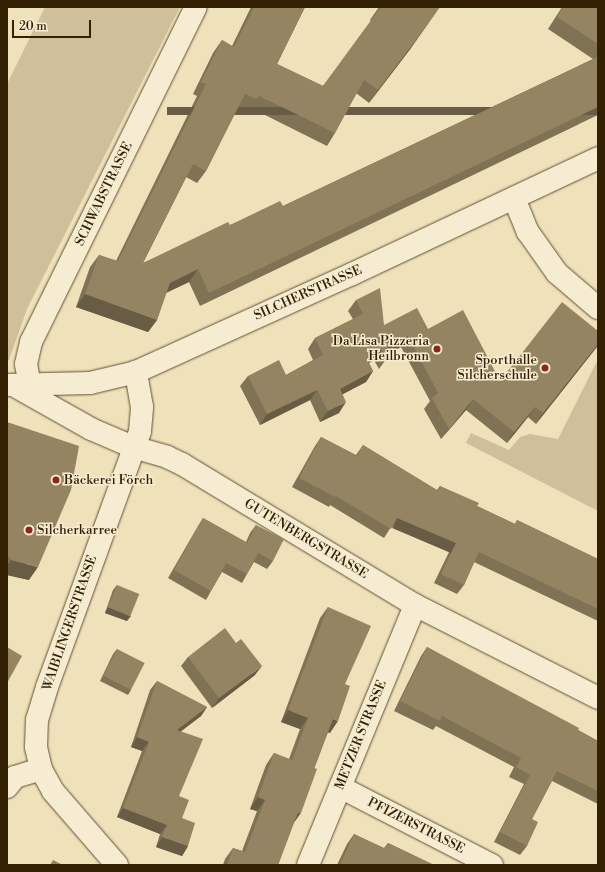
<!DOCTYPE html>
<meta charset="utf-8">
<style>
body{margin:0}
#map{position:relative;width:605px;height:872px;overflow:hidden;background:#efe1ba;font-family:"Libre Bodoni",serif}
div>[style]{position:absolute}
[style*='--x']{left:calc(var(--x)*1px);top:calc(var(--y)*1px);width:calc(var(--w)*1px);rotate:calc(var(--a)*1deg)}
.green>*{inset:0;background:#cfc09b}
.roads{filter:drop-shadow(0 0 1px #635030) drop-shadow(0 0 1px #635030)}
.minor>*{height:22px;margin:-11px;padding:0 11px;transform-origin:11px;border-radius:11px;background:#f5ecd2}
.tertiary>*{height:22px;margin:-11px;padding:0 11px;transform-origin:11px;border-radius:11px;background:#f5ecd2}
.wall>*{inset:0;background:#807254}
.shaded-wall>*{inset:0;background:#685c45;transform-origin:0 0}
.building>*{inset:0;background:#958462;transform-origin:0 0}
.dots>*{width:11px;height:11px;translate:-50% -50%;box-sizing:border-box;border:2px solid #f5ecd2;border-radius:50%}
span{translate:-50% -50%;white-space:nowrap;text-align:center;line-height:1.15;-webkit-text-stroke:3px #f5ecd2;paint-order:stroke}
.street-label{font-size:13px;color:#342002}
.poi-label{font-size:13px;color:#342002}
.right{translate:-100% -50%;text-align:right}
.left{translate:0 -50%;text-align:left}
.frame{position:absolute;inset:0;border:8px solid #342002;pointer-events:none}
.scale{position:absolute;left:12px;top:20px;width:79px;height:18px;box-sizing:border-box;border:2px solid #342002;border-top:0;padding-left:5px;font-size:12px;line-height:14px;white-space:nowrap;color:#342002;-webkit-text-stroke:3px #f5ecd2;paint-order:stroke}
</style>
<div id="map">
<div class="green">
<i style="clip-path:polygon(45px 7px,180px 7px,27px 309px,9px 360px,7px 360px,7px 84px)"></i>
<i style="clip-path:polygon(596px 363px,598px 363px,598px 511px,466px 443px,471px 433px,509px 450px,520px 437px,530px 434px,558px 439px)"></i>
</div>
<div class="roads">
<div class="minor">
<i style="--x:514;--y:198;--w:37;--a:68"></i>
<i style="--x:528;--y:232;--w:50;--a:54.7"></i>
<i style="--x:557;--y:273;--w:54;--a:40.5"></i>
<i style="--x:13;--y:385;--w:90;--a:29.4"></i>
<i style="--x:91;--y:429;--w:46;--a:23.2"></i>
<i style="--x:133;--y:447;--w:35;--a:16"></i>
<i style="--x:167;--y:457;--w:17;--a:25"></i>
<i style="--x:182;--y:464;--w:272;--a:31.2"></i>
<i style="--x:415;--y:605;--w:205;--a:26.9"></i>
<i style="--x:30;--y:385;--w:21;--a:-101"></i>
<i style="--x:26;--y:364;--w:23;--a:-77"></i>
<i style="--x:31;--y:342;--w:373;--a:-63.8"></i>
<i style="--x:7;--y:787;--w:13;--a:-51"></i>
<i style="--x:15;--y:777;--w:27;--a:-17"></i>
<i style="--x:340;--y:787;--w:171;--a:27.2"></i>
<i style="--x:117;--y:865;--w:98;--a:-130.9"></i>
<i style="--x:53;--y:791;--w:25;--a:-119"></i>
<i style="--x:41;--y:769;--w:23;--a:-103"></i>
<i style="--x:36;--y:747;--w:27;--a:-88"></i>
<i style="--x:37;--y:720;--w:34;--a:-73"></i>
<i style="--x:47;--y:687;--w:272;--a:-70"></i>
<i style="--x:140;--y:431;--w:24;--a:-85"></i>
<i style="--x:142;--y:407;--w:36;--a:-100"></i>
<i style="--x:308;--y:865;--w:281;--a:-67.6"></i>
</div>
<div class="tertiary">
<i style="--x:7;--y:385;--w:83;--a:-1.4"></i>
<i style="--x:90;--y:383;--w:47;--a:-13.4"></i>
<i style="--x:136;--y:372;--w:237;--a:-24.4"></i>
<i style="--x:352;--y:274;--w:272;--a:-25.2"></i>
</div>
</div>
<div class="wall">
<i style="clip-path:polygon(251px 7px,305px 7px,277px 64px,323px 86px,371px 21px,370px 20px,379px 7px,411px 48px,369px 103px,356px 93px,335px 133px,327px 146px,251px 108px,248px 112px,238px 107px,206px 171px,197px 183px,186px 177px,143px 263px,230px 225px,283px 206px,593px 59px,548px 29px,562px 7px,598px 7px,598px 115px,200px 306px,189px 282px,166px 293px,157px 320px,148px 332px,76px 307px,90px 267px,99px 255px,116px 261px,197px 96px,193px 94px,213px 53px,222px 40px,232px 46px)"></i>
<i style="clip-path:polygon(356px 300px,384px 325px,428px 329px,500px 381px,598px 331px,598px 345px,536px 424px,528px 417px,507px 443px,466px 410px,441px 439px,424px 409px,430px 401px,401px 347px,386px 354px,387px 358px,379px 369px,374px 360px,369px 363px,373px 371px,366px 382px,342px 394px,339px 413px,320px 422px,310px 400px,260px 425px,240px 386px,248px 376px,286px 375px,313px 360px,308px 349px,315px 338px,353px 319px,348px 311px)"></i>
<i style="clip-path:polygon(7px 422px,29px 580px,7px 575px)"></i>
<i style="clip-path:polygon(321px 437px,356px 455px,363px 445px,437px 490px,440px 486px,477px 506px,515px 524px,517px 520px,598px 559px,598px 621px,474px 562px,464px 585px,457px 594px,434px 583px,449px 552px,391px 527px,384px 538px,330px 505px,329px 507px,292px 487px,315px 446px)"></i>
<i style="clip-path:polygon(203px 518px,246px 542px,250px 533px,256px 525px,273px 561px,267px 569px,254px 562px,247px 574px,242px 583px,222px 572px,211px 591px,206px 600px,168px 578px,198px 526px)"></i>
<i style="clip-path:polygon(117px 585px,127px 621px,105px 613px,113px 590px)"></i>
<i style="clip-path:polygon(328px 607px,345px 684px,330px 733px,328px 732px,278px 865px,223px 865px,225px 859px,233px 848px,242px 851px,257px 811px,250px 809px,266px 765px,274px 753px,289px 759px,300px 729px,281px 722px,320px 618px)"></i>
<i style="clip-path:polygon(427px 647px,578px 730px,598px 741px,598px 804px,552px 781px,532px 819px,527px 846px,520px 855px,494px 842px,524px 784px,509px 777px,514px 767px,436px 726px,433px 730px,394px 711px,421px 656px)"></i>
<i style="clip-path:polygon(117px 649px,131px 690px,128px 695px,100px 681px,113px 654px)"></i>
<i style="clip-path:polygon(188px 657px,255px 675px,212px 708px,181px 666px)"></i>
<i style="clip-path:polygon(157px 681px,207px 707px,201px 716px,181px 731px,179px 796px,182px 818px,188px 846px,182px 856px,156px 847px,160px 834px,117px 817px,142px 751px,131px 747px,150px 690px)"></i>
<i style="clip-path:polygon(354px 834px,384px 848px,388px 843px,434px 865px,337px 865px,347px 844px)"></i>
</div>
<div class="shaded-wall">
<i style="clip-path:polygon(440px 7px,411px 48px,369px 103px,378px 90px)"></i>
<i style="left:598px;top:107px;width:8px;height:431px;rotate:90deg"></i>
<i style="clip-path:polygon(198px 269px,189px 282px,161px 295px,170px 283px)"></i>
<i style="clip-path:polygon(85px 294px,157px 320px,148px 332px,76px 307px)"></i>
<i style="clip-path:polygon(408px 336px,401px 347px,385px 355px,386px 348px)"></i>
<i style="clip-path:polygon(598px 344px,597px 347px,536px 424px,543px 413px)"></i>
<i style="clip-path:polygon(382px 350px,374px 360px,359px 368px,366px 358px)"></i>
<i style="clip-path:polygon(373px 371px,366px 382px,332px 400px,340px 389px)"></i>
<i style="clip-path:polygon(317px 390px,310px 400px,260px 425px,267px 414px)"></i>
<i style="clip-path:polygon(473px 399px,466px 410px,441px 439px)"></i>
<i style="clip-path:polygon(346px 402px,339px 413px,320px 422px,328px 411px)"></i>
<i style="clip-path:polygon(535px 407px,528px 417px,507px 443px,514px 432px)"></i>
<i style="left:397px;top:518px;width:64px;height:11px;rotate:23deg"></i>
<i style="clip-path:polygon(11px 560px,38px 567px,29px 580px,7px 575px,7px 566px)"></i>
<i style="clip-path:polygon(108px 607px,131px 616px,127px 621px,105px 613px)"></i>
<i style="clip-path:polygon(262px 666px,255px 675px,212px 708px,219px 698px)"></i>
<i style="clip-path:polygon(207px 707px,201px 716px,171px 739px,177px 730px)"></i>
<i style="clip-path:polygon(288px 710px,308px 718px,300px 729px,281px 722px)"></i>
<i style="clip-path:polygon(333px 719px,338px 721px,330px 733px,325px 731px)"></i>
<i style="clip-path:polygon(137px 737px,149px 742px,142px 751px,131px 747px)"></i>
<i style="clip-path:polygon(258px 797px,265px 800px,257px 811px,250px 809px)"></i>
<i style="clip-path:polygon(123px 808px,167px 825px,160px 834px,117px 817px)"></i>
<i style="clip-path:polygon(298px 812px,301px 813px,293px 824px)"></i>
<i style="clip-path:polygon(162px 837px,188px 846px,182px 856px,156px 847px)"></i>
</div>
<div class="building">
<i style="clip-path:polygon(254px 7px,305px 7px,277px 64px,323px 86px,380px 8px,379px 8px,379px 7px,440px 7px,419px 36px,378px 90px,364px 80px,335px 133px,259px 96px,257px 99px,245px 94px,206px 171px,193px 164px,143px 263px,228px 222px,230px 225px,280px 201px,283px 206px,598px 57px,598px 107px,209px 293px,198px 269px,170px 283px,157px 320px,85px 294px,99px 255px,118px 261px,206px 84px,201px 82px,222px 40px,234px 47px)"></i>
<i style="clip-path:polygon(563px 7px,598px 7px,598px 44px,557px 17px)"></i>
<i style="clip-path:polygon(380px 288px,384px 325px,417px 308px,428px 329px,463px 310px,500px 381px,562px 302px,598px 331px,598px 344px,543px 413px,535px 407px,514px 432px,473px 399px,449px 429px,432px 398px,438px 393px,408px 336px,386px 348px,387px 358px,382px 350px,366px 358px,373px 371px,340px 389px,346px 402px,328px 411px,317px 390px,267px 414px,248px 376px,279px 360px,286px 375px,323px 355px,315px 338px,363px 314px,356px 300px)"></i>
<i style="clip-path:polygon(7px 422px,79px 446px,71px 490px,38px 567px,11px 560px,7px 555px)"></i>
<i style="clip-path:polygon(321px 437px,357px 456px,363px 445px,438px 491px,440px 486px,479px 503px,477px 506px,515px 524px,517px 520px,598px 559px,598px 609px,479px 552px,464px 585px,441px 574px,456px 543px,397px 518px,391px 529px,336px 496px,335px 497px,299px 478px)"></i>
<i style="clip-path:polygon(203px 518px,247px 543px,256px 525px,284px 539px,273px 561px,258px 553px,247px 574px,226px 563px,211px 591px,174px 570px)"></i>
<i style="left:117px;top:585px;width:24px;height:24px;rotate:22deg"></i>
<i style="clip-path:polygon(328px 607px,371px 626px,345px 684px,350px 686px,338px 721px,333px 719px,314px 768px,317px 769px,301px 813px,298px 812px,278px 865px,227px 865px,233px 848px,245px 852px,265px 800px,258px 797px,274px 753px,292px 760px,308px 718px,288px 710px)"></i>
<i style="clip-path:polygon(225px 628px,236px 643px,241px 639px,262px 666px,219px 698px,188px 657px)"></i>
<i style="clip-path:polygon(7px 647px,22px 656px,7px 683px)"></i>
<i style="clip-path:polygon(427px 647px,579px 728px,578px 730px,598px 741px,598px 791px,557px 771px,532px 819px,538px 822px,527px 846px,500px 832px,530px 775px,516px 767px,521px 758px,442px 716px,440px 721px,400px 701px)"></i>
<i style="left:117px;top:649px;width:31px;height:30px;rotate:27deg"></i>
<i style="clip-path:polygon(157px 681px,207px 707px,177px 730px,203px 739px,179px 796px,189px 800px,182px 818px,195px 823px,188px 846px,162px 837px,167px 825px,123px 808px,149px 742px,137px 737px)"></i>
<i style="clip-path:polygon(354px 834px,385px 849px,388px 843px,434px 865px,340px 865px)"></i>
<i style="clip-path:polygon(53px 860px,63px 865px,50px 865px)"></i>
</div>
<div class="dots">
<i style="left:437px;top:349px;background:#8f2418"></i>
<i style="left:545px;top:368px;background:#8f2418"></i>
<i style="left:56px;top:480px;background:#8f2418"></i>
<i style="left:29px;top:530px;background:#8f2418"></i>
</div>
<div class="street-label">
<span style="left:104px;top:194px;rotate:-64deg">SCHWABSTRASSE</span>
<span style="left:308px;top:293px;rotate:-24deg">SILCHERSTRASSE</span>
<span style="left:306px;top:539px;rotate:31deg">GUTENBERGSTRASSE</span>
<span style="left:70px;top:623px;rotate:-71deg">WAIBLINGERSTRASSE</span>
<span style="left:361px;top:735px;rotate:-68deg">METZER STRASSE</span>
<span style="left:416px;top:826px;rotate:27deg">PFIZERSTRASSE</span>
</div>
<div class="poi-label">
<span class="right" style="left:429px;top:349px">Da Lisa Pizzeria<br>Heilbronn</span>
<span class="right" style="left:537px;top:368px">Sporthalle<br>Silcherschule</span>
<span class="left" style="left:64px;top:480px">Bäckerei Förch</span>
<span class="left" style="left:37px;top:530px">Silcherkarree</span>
</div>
<div class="frame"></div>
<div class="scale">20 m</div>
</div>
